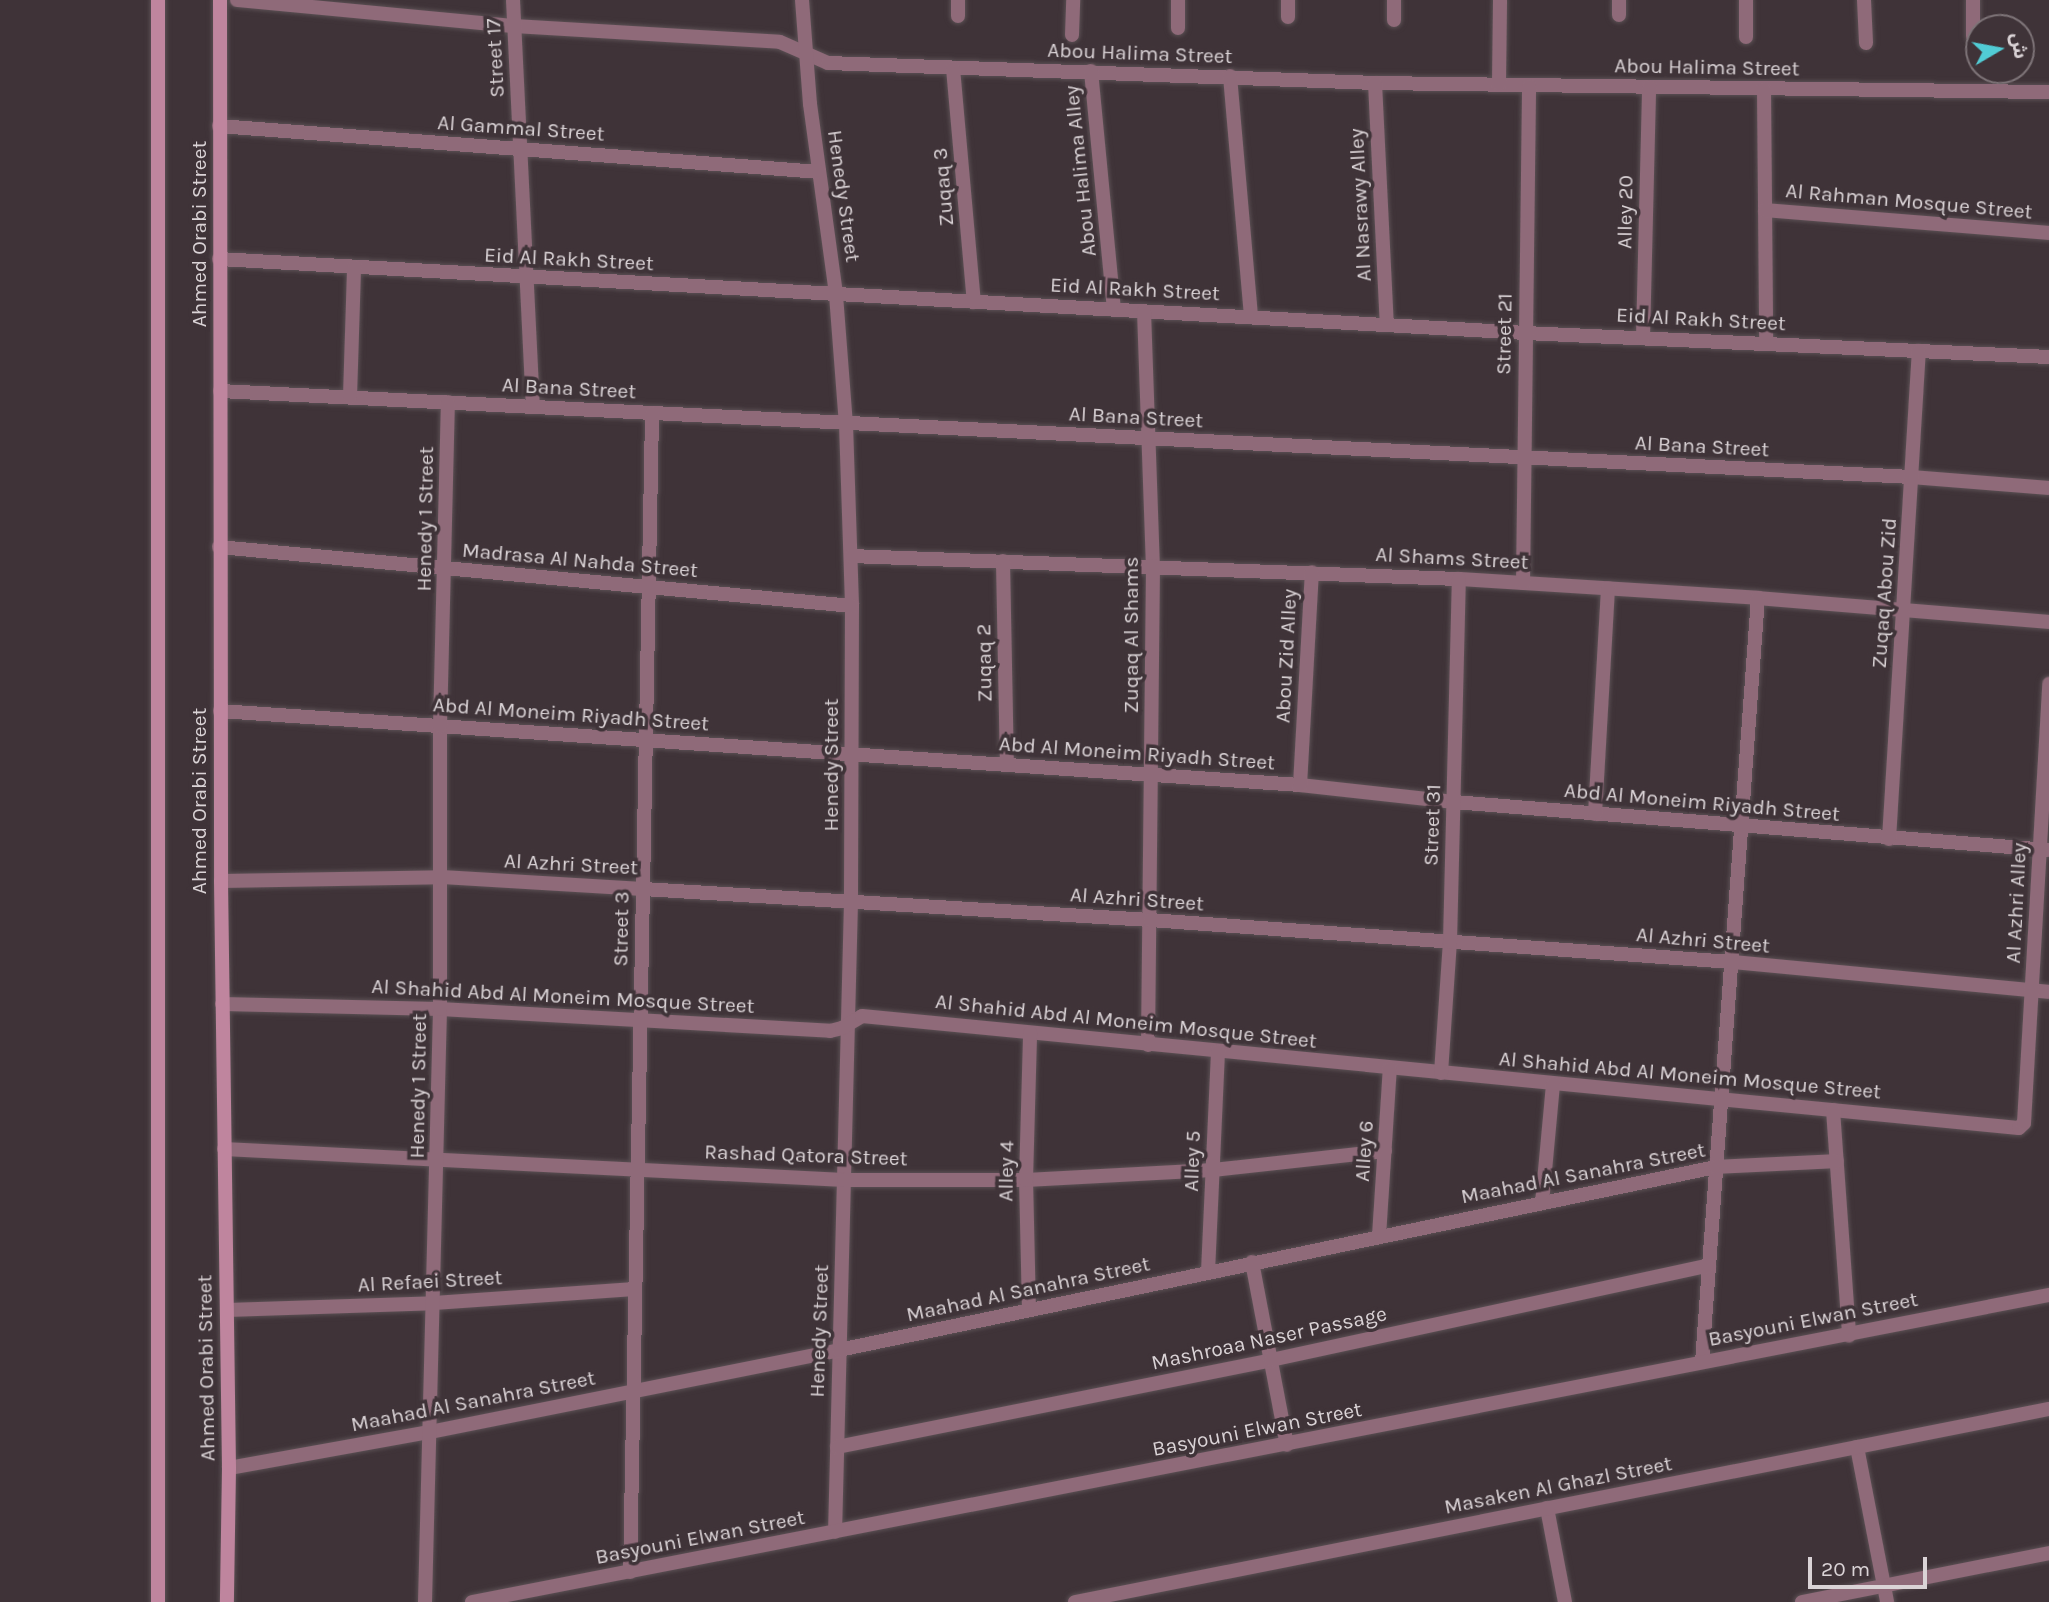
<!DOCTYPE html>
<meta charset="utf-8">
<style>
body{margin:0}
#map{position:relative;width:2049px;height:1602px;overflow:hidden;background:#3f3338;font-family:Karla,"Noto Sans Arabic",sans-serif}
div>[style]{position:absolute}
[style*='--x']{left:calc(var(--x)*1px);top:calc(var(--y)*1px);width:calc(var(--w)*1px);rotate:calc(var(--a)*1deg)}
.roads{filter:drop-shadow(0 0 2px #5b5054) drop-shadow(0 0 2px #5b5054)}
.street>*{height:14px;margin:-7px;padding:0 7px;transform-origin:7px;border-radius:7px;background:#8f6a79}
.secondary>*{height:14px;margin:-7px;padding:0 7px;transform-origin:7px;border-radius:7px;background:#bf859e}
span{translate:-50% -50%;white-space:nowrap;text-align:center;line-height:1.15;-webkit-text-stroke:7px #3f3338;paint-order:stroke}
.street-label{font-size:21px;color:#dad3d6}
.north{position:absolute;left:1965px;top:14px;width:70px;height:70px;box-sizing:border-box;background:#3f3338;border:2px solid #7d7377;border-radius:50%;rotate:80deg;font-size:19px;font-weight:700;line-height:28px;text-align:center;color:#dad3d6}
.north::after{content:'';display:block;margin:auto;width:24px;height:32px;background:#51ccd5;clip-path:polygon(50% 0,100% 100%,50% 72%,0 100%)}
.scale{position:absolute;left:1808px;top:1557px;width:119px;height:32px;box-sizing:border-box;border:4px solid #dad3d6;border-top:0;padding-left:9px;font-size:21px;line-height:24px;white-space:nowrap;color:#dad3d6;-webkit-text-stroke:5px #3f3338;paint-order:stroke}
</style>
<div id="map">
<div class="roads">
<div class="street">
<i style="--x:237;--y:0;--w:278;--a:5.4"></i>
<i style="--x:514;--y:26;--w:266;--a:3.4"></i>
<i style="--x:780;--y:42;--w:52;--a:23.6"></i>
<i style="--x:828;--y:63;--w:547;--a:2.09"></i>
<i style="--x:1375;--y:83;--w:674;--a:0.77"></i>
<i style="--x:513;--y:0;--w:407;--a:87.2"></i>
<i style="--x:802;--y:0;--w:104;--a:85.6"></i>
<i style="--x:810;--y:104;--w:193;--a:82.2"></i>
<i style="--x:836;--y:295;--w:129;--a:85.6"></i>
<i style="--x:846;--y:424;--w:182;--a:88.1"></i>
<i style="--x:852;--y:606;--w:296;--a:90.2"></i>
<i style="--x:851;--y:902;--w:630;--a:91.45"></i>
<i style="--x:1394;--y:0;--w:20;--a:90"></i>
<i style="--x:1619;--y:0;--w:15;--a:90"></i>
<i style="--x:1746;--y:0;--w:37;--a:90"></i>
<i style="--x:1864;--y:0;--w:43;--a:87.3"></i>
<i style="--x:1973;--y:0;--w:36;--a:90"></i>
<i style="--x:958;--y:16;--w:16;--a:-90"></i>
<i style="--x:1288;--y:17;--w:17;--a:-90"></i>
<i style="--x:1178;--y:28;--w:28;--a:-90"></i>
<i style="--x:1072;--y:35;--w:35;--a:-88"></i>
<i style="--x:953;--y:68;--w:235;--a:84.9"></i>
<i style="--x:1091;--y:71;--w:239;--a:84.5"></i>
<i style="--x:1230;--y:76;--w:241;--a:85"></i>
<i style="--x:1375;--y:83;--w:242;--a:87.2"></i>
<i style="--x:1499;--y:84;--w:84;--a:-89.3"></i>
<i style="--x:1764;--y:89;--w:254;--a:89.5"></i>
<i style="--x:219;--y:126;--w:602;--a:4.38"></i>
<i style="--x:1765;--y:210;--w:285;--a:4.6"></i>
<i style="--x:219;--y:259;--w:1308;--a:3.24"></i>
<i style="--x:1525;--y:333;--w:525;--a:2.62"></i>
<i style="--x:1144;--y:311;--w:255;--a:88"></i>
<i style="--x:1153;--y:566;--w:479;--a:90.6"></i>
<i style="--x:1643;--y:338;--w:251;--a:-88.6"></i>
<i style="--x:220;--y:391;--w:1694;--a:2.91"></i>
<i style="--x:1912;--y:477;--w:137;--a:4.6"></i>
<i style="--x:350;--y:397;--w:130;--a:-88.2"></i>
<i style="--x:219;--y:547;--w:636;--a:5.32"></i>
<i style="--x:851;--y:556;--w:608;--a:2.17"></i>
<i style="--x:1459;--y:579;--w:300;--a:3.6"></i>
<i style="--x:1758;--y:598;--w:292;--a:4.7"></i>
<i style="--x:1003;--y:561;--w:204;--a:88.9"></i>
<i style="--x:1523;--y:583;--w:497;--a:-89.3"></i>
<i style="--x:220;--y:711;--w:1083;--a:3.92"></i>
<i style="--x:1300;--y:785;--w:155;--a:6.3"></i>
<i style="--x:1454;--y:802;--w:596;--a:4.62"></i>
<i style="--x:1300;--y:785;--w:213;--a:-86.8"></i>
<i style="--x:1595;--y:814;--w:226;--a:-86.7"></i>
<i style="--x:1889;--y:839;--w:489;--a:-86.5"></i>
<i style="--x:221;--y:881;--w:221;--a:-1"></i>
<i style="--x:442;--y:877;--w:201;--a:3.4"></i>
<i style="--x:643;--y:889;--w:508;--a:3.5"></i>
<i style="--x:1150;--y:920;--w:584;--a:4.13"></i>
<i style="--x:1732;--y:962;--w:318;--a:5.4"></i>
<i style="--x:222;--y:1004;--w:218;--a:1.3"></i>
<i style="--x:440;--y:1009;--w:391;--a:3.2"></i>
<i style="--x:830;--y:1031;--w:12;--a:-14"></i>
<i style="--x:842;--y:1028;--w:23;--a:-31"></i>
<i style="--x:862;--y:1016;--w:1162;--a:5.53"></i>
<i style="--x:2019;--y:1128;--w:7;--a:-45"></i>
<i style="--x:2024;--y:1123;--w:440;--a:-86.7"></i>
<i style="--x:1441;--y:1073;--w:131;--a:-86.1"></i>
<i style="--x:1450;--y:942;--w:363;--a:-88.6"></i>
<i style="--x:1833;--y:1110;--w:226;--a:85.9"></i>
<i style="--x:224;--y:1149;--w:621;--a:2.86"></i>
<i style="--x:844;--y:1180;--w:182;--a:0"></i>
<i style="--x:1026;--y:1180;--w:187;--a:-3.1"></i>
<i style="--x:1213;--y:1170;--w:173;--a:-6.3"></i>
<i style="--x:1542;--y:1203;--w:120;--a:-84.7"></i>
<i style="--x:1379;--y:1236;--w:168;--a:-86.3"></i>
<i style="--x:1252;--y:1262;--w:186;--a:79.2"></i>
<i style="--x:1208;--y:1272;--w:221;--a:-87.4"></i>
<i style="--x:227;--y:1310;--w:207;--a:-1.9"></i>
<i style="--x:434;--y:1303;--w:201;--a:-4"></i>
<i style="--x:1029;--y:1310;--w:130;--a:-91.3"></i>
<i style="--x:1026;--y:1180;--w:147;--a:-88.4"></i>
<i style="--x:1702;--y:1362;--w:766;--a:-85.81"></i>
<i style="--x:837;--y:1447;--w:443;--a:-11.3"></i>
<i style="--x:1271;--y:1360;--w:448;--a:-12.2"></i>
<i style="--x:1857;--y:1447;--w:158;--a:79"></i>
<i style="--x:229;--y:1468;--w:204;--a:-10.2"></i>
<i style="--x:430;--y:1432;--w:417;--a:-11.3"></i>
<i style="--x:839;--y:1350;--w:896;--a:-11.79"></i>
<i style="--x:1716;--y:1167;--w:121;--a:-2.8"></i>
<i style="--x:1547;--y:1508;--w:96;--a:79.2"></i>
<i style="--x:630;--y:1572;--w:1159;--a:-88.91"></i>
<i style="--x:425;--y:1602;--w:593;--a:-88.55"></i>
<i style="--x:440;--y:1009;--w:283;--a:-90"></i>
<i style="--x:440;--y:726;--w:324;--a:-88.6"></i>
<i style="--x:472;--y:1602;--w:1607;--a:-11.02"></i>
<i style="--x:1075;--y:1602;--w:993;--a:-11.21"></i>
<i style="--x:1802;--y:1602;--w:252;--a:-11.2"></i>
</div>
<div class="secondary">
<i style="--x:220;--y:0;--w:881;--a:89.93"></i>
<i style="--x:221;--y:881;--w:587;--a:89.22"></i>
<i style="--x:229;--y:1468;--w:134;--a:90.9"></i>
<i style="--x:158;--y:1602;--w:1602;--a:-90"></i>
</div>
</div>
<div class="street-label">
<span style="left:1140px;top:53px;rotate:2deg">Abou Halima Street</span>
<span style="left:495px;top:58px;rotate:-93deg">Street 17</span>
<span style="left:1707px;top:67px;rotate:1deg">Abou Halima Street</span>
<span style="left:521px;top:128px;rotate:4deg">Al Gammal Street</span>
<span style="left:1080px;top:171px;rotate:-96deg">Abou Halima Alley</span>
<span style="left:943px;top:187px;rotate:-95deg">Zuqaq 3</span>
<span style="left:844px;top:196px;rotate:82deg">Henedy Street</span>
<span style="left:1909px;top:201px;rotate:5deg">Al Rahman Mosque Street</span>
<span style="left:1360px;top:205px;rotate:-93deg">Al Nasrawy Alley</span>
<span style="left:1625px;top:212px;rotate:-89deg">Alley 20</span>
<span style="left:199px;top:234px;rotate:-90deg">Ahmed Orabi Street</span>
<span style="left:569px;top:259px;rotate:3deg">Eid Al Rakh Street</span>
<span style="left:1135px;top:289px;rotate:3deg">Eid Al Rakh Street</span>
<span style="left:1701px;top:319px;rotate:3deg">Eid Al Rakh Street</span>
<span style="left:1504px;top:334px;rotate:-89deg">Street 21</span>
<span style="left:569px;top:388px;rotate:3deg">Al Bana Street</span>
<span style="left:1136px;top:417px;rotate:3deg">Al Bana Street</span>
<span style="left:1702px;top:446px;rotate:3deg">Al Bana Street</span>
<span style="left:425px;top:519px;rotate:-89deg">Henedy 1 Street</span>
<span style="left:1452px;top:558px;rotate:3deg">Al Shams Street</span>
<span style="left:580px;top:560px;rotate:5deg">Madrasa Al Nahda Street</span>
<span style="left:1884px;top:593px;rotate:-86deg">Zuqaq Abou Zid</span>
<span style="left:1131px;top:635px;rotate:-90deg">Zuqaq Al Shams</span>
<span style="left:1286px;top:656px;rotate:-87deg">Abou Zid Alley</span>
<span style="left:984px;top:663px;rotate:-91deg">Zuqaq 2</span>
<span style="left:571px;top:714px;rotate:4deg">Abd Al Moneim Riyadh Street</span>
<span style="left:1137px;top:753px;rotate:4deg">Abd Al Moneim Riyadh Street</span>
<span style="left:831px;top:765px;rotate:-90deg">Henedy Street</span>
<span style="left:199px;top:801px;rotate:-90deg">Ahmed Orabi Street</span>
<span style="left:1702px;top:802px;rotate:5deg">Abd Al Moneim Riyadh Street</span>
<span style="left:1432px;top:825px;rotate:-88deg">Street 31</span>
<span style="left:571px;top:864px;rotate:3deg">Al Azhri Street</span>
<span style="left:1137px;top:899px;rotate:4deg">Al Azhri Street</span>
<span style="left:2016px;top:903px;rotate:-87deg">Al Azhri Alley</span>
<span style="left:621px;top:929px;rotate:-89deg">Street 3</span>
<span style="left:1703px;top:940px;rotate:5deg">Al Azhri Street</span>
<span style="left:563px;top:996px;rotate:3deg">Al Shahid Abd Al Moneim Mosque Street</span>
<span style="left:1126px;top:1021px;rotate:6deg">Al Shahid Abd Al Moneim Mosque Street</span>
<span style="left:1690px;top:1075px;rotate:5deg">Al Shahid Abd Al Moneim Mosque Street</span>
<span style="left:418px;top:1086px;rotate:-89deg">Henedy 1 Street</span>
<span style="left:1364px;top:1151px;rotate:-86deg">Alley 6</span>
<span style="left:806px;top:1155px;rotate:2deg">Rashad Qatora Street</span>
<span style="left:1192px;top:1161px;rotate:-88deg">Alley 5</span>
<span style="left:1006px;top:1171px;rotate:-89deg">Alley 4</span>
<span style="left:1583px;top:1173px;rotate:-11deg">Maahad Al Sanahra Street</span>
<span style="left:430px;top:1281px;rotate:-3deg">Al Refaei Street</span>
<span style="left:1028px;top:1289px;rotate:-12deg">Maahad Al Sanahra Street</span>
<span style="left:1813px;top:1319px;rotate:-11deg">Basyouni Elwan Street</span>
<span style="left:819px;top:1331px;rotate:-88deg">Henedy Street</span>
<span style="left:1269px;top:1338px;rotate:-12deg">Mashroaa Naser Passage</span>
<span style="left:206px;top:1368px;rotate:-91deg">Ahmed Orabi Street</span>
<span style="left:473px;top:1401px;rotate:-11deg">Maahad Al Sanahra Street</span>
<span style="left:1257px;top:1429px;rotate:-11deg">Basyouni Elwan Street</span>
<span style="left:1558px;top:1485px;rotate:-11deg">Masaken Al Ghazl Street</span>
<span style="left:700px;top:1537px;rotate:-11deg">Basyouni Elwan Street</span>
</div>
<div class="north">ش</div>
<div class="scale">20 m</div>
</div>
